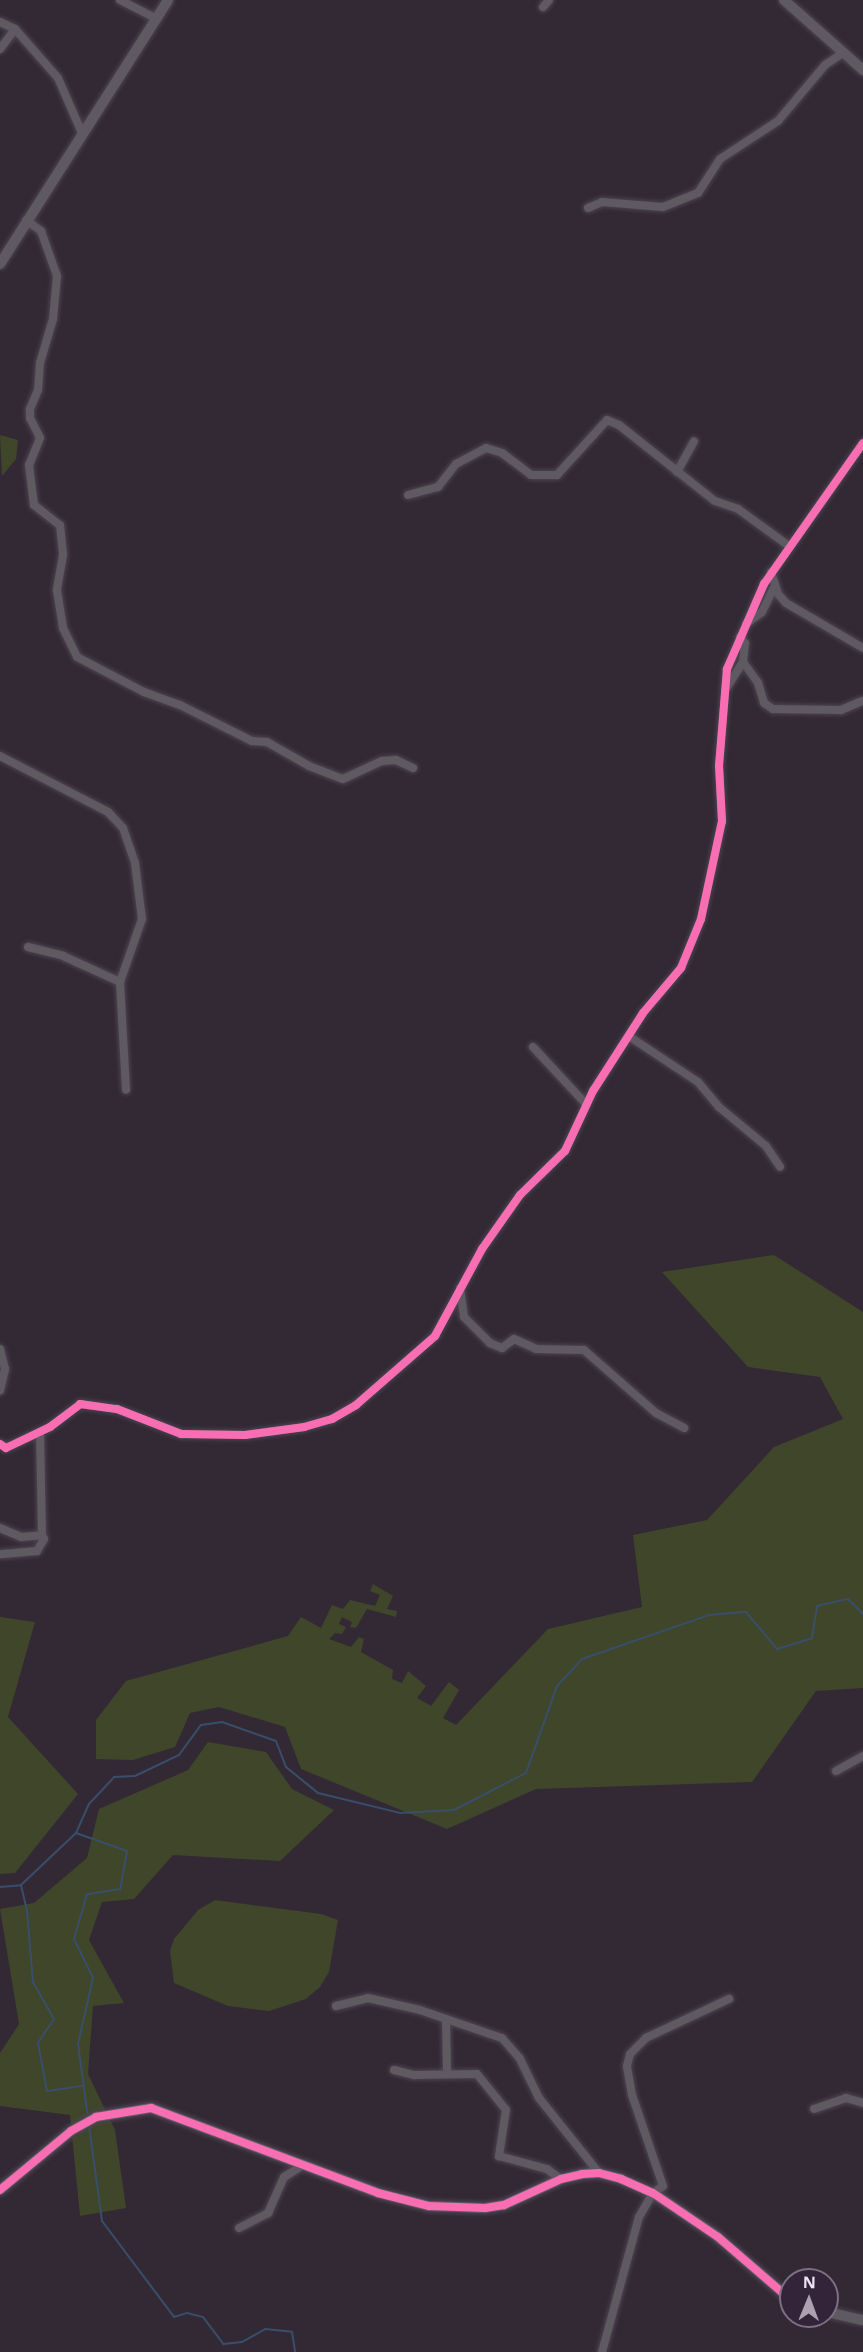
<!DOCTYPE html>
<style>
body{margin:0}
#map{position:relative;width:863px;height:2352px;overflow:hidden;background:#322935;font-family:"Noto Sans",sans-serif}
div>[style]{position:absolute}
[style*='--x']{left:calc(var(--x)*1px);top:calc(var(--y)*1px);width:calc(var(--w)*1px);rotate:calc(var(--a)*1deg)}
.green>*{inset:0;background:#3f462a}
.stream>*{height:2px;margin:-1px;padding:0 1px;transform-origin:1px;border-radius:1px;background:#394e6b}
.roads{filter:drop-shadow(0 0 2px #4c444f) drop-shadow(0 0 2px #4c444f)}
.minor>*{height:8px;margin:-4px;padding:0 4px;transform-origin:4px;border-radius:4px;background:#5f5962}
.tertiary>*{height:10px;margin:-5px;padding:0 5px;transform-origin:5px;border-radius:5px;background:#5f5962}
.secondary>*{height:10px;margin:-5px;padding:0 5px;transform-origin:5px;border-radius:5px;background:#5f5962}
.cycleway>*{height:8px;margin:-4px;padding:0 4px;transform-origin:4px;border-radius:4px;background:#f96db3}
span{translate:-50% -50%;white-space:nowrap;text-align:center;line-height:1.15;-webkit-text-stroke:6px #34243a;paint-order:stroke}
.north{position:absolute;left:779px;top:2268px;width:60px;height:60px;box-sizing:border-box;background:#34243a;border:2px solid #7e7083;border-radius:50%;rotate:1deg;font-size:16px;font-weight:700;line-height:24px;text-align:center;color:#ece2f1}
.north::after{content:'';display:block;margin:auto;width:21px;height:27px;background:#aba1af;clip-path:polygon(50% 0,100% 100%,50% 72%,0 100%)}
</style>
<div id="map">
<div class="green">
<i style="clip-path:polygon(0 435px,18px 440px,16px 459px,2px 476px)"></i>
<i style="clip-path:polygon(774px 1255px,863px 1312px,863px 1688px,816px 1691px,752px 1782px,536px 1789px,447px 1829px,301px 1769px,285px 1727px,219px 1707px,190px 1713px,175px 1747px,133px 1760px,96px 1759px,96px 1720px,126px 1681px,288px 1636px,301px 1617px,321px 1628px,332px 1605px,343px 1609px,350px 1600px,375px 1606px,380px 1595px,370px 1591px,373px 1584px,393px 1596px,387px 1609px,397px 1611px,396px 1617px,367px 1609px,356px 1628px,350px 1627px,352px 1622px,342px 1617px,339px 1624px,346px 1627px,342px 1634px,335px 1633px,329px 1639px,351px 1647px,359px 1637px,364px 1639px,361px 1652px,393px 1670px,392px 1679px,402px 1683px,408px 1671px,426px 1686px,417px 1698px,431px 1706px,449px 1682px,459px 1690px,443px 1718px,456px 1725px,548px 1629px,642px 1607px,633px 1535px,707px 1520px,774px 1447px,843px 1419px,820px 1377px,748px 1367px,662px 1272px)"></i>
<i style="clip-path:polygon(0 1617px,35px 1622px,8px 1717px,78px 1794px,15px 1873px,0 1874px)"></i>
<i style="clip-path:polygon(208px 1742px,266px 1752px,292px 1789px,334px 1810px,280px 1861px,173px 1855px,134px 1899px,102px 1902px,89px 1940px,124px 2003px,93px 2006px,88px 2074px,115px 2130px,126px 2208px,80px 2216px,70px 2115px,0 2106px,0 2053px,19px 2024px,0 1909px,34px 1903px,87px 1858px,99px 1809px,188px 1770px)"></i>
<i style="clip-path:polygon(215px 1900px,321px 1914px,338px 1920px,329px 1972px,320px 1987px,306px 1999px,269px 2011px,228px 2006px,174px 1983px,170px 1951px,174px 1939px,198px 1910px)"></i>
</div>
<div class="stream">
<i style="--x:76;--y:1833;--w:54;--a:19.4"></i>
<i style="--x:127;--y:1851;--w:39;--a:100"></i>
<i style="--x:120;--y:1889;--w:33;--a:171"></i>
<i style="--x:87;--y:1894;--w:47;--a:106.1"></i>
<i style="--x:74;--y:1939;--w:43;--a:64"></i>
<i style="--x:93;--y:1978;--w:68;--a:102.8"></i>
<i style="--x:78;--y:2044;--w:75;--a:82.3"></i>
<i style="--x:21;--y:1885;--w:27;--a:77"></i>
<i style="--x:27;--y:1911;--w:71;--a:85.2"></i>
<i style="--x:33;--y:1982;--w:43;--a:60.4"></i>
<i style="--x:54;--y:2019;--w:29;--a:124"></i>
<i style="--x:38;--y:2043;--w:49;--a:79.4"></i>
<i style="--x:47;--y:2091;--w:37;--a:-8"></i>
<i style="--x:0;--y:1887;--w:21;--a:-5"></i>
<i style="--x:21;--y:1885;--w:76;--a:-43.4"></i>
<i style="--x:76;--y:1833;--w:32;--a:-66"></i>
<i style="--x:89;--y:1804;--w:37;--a:-47"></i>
<i style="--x:114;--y:1777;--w:21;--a:-3"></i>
<i style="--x:135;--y:1776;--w:49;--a:-25.5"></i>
<i style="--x:179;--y:1755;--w:37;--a:-54"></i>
<i style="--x:201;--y:1725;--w:21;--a:-8"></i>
<i style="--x:222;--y:1722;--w:57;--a:19.4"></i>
<i style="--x:276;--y:1741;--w:28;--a:69"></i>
<i style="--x:286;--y:1767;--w:41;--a:39.1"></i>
<i style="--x:318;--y:1793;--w:84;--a:13.7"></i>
<i style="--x:400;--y:1813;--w:54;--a:-3.2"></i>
<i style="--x:454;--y:1810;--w:81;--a:-27.2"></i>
<i style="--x:526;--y:1773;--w:92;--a:-70.4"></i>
<i style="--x:557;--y:1686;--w:37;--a:-47"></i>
<i style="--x:582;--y:1659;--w:134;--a:-19.1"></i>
<i style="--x:709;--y:1615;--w:37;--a:-5"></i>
<i style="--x:746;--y:1612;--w:48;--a:50"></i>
<i style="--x:777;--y:1649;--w:37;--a:-17"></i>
<i style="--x:812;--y:1638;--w:32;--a:-81"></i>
<i style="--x:817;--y:1606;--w:32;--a:-13"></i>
<i style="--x:848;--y:1599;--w:21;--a:45"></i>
<i style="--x:89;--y:2126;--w:96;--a:82.2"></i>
<i style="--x:102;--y:2221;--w:120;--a:53.1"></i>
<i style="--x:174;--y:2317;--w:14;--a:-17"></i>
<i style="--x:187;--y:2313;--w:16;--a:14"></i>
<i style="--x:203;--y:2317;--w:34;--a:53"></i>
<i style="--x:223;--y:2344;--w:19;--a:-6"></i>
<i style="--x:242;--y:2342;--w:26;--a:-29"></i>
<i style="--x:265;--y:2329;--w:27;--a:6"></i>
<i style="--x:292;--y:2332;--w:20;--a:81"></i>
</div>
<div class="roads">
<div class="minor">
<i style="--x:120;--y:0;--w:38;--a:27"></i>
<i style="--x:543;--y:7;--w:9;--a:-49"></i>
<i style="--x:0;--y:22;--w:17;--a:25"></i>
<i style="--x:15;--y:29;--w:65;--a:48.7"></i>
<i style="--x:58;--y:78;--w:58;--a:66.5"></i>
<i style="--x:0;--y:49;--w:25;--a:-53"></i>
<i style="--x:588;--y:208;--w:15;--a:-23"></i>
<i style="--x:602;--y:202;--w:61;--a:4.7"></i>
<i style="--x:663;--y:207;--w:38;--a:-22"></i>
<i style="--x:698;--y:193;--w:40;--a:-57.1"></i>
<i style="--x:720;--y:159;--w:69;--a:-33.2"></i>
<i style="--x:778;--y:121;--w:73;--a:-50"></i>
<i style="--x:825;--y:65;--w:22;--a:-34"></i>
<i style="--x:26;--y:220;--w:19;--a:36"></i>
<i style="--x:41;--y:231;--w:48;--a:70.4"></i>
<i style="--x:57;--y:276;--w:43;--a:95.3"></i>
<i style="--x:53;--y:319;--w:46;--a:106.5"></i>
<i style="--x:40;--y:363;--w:27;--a:94"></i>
<i style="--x:38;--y:390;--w:21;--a:113"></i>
<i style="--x:30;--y:409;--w:9;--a:90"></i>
<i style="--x:30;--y:418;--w:22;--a:63"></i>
<i style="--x:40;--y:438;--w:29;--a:112"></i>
<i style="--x:29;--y:465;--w:40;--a:82.9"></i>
<i style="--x:34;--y:505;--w:33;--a:38"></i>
<i style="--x:60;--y:525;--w:30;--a:84"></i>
<i style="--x:63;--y:555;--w:36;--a:100"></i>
<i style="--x:57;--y:590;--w:38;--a:81"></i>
<i style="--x:63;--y:628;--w:32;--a:64"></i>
<i style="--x:77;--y:657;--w:76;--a:27.6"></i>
<i style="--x:144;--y:692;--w:38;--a:20"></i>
<i style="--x:180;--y:705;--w:80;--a:26.6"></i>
<i style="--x:252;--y:741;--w:15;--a:4"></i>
<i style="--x:267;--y:742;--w:48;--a:29.7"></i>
<i style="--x:309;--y:766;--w:36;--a:21"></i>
<i style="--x:343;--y:779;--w:43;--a:-24.8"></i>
<i style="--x:382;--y:761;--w:14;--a:-4"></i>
<i style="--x:396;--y:760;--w:19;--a:25"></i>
<i style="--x:677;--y:472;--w:35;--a:-61"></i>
<i style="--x:408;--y:495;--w:31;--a:-15"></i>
<i style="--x:438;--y:487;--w:29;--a:-52"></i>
<i style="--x:456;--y:464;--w:34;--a:-28"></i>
<i style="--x:486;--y:448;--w:17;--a:17"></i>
<i style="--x:502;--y:453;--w:36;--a:37"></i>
<i style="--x:531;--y:475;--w:26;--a:0"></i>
<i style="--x:557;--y:475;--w:74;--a:-47.7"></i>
<i style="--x:607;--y:420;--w:13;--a:23"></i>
<i style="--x:619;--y:425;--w:122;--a:38.4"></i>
<i style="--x:715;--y:501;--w:24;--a:19"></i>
<i style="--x:738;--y:509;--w:63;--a:36"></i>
<i style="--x:771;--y:572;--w:23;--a:72"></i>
<i style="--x:778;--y:594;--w:12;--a:48"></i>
<i style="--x:786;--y:603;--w:89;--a:30.3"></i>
<i style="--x:746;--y:624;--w:20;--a:-37"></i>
<i style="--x:762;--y:612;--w:30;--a:-64"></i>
<i style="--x:743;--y:662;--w:26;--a:54"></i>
<i style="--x:758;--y:683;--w:21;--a:73"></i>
<i style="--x:764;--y:703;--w:11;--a:34"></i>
<i style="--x:773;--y:709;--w:68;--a:0.8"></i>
<i style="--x:841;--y:710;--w:23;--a:-23"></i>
<i style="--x:726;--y:689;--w:32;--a:-58"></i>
<i style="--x:743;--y:662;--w:19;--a:-84"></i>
<i style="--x:745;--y:643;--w:8;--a:-130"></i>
<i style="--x:0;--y:756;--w:122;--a:27.4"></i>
<i style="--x:108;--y:812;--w:22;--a:47"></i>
<i style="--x:123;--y:828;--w:37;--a:71"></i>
<i style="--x:135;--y:863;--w:56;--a:82.9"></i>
<i style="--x:142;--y:919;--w:67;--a:109.2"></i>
<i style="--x:120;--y:982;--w:108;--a:86.8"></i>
<i style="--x:28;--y:947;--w:36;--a:14"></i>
<i style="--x:63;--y:956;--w:63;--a:24.5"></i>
<i style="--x:630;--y:1037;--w:82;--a:33.5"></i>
<i style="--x:698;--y:1082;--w:33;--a:50"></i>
<i style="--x:719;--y:1107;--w:61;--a:39.7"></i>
<i style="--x:766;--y:1146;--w:25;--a:56"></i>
<i style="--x:533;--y:1047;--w:78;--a:47.1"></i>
<i style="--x:460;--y:1288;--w:29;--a:82"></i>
<i style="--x:464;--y:1317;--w:37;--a:45"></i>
<i style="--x:490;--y:1343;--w:13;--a:23"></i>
<i style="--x:502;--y:1348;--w:15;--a:-37"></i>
<i style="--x:514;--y:1339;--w:24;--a:24"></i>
<i style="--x:536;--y:1349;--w:48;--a:1.2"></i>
<i style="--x:584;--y:1350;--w:96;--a:41.2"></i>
<i style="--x:656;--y:1413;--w:32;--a:28"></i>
<i style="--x:0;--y:1349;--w:21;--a:76"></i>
<i style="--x:5;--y:1369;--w:22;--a:103"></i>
<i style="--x:40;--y:1432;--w:103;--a:88.9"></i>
<i style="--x:0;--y:1444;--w:7;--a:34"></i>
<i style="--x:6;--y:1448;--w:49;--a:-25.5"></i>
<i style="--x:50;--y:1427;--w:38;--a:-37"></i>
<i style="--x:80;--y:1404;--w:37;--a:8"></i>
<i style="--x:117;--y:1409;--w:69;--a:21.3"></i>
<i style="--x:181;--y:1434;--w:64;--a:0.9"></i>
<i style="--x:245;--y:1435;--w:60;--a:-7.7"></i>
<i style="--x:304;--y:1427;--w:29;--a:-16"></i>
<i style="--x:332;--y:1419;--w:28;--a:-30"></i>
<i style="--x:356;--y:1405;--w:105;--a:-41.1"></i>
<i style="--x:435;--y:1336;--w:99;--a:-61.6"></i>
<i style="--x:482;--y:1249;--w:66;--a:-54.9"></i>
<i style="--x:520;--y:1195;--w:63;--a:-44.4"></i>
<i style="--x:565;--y:1151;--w:66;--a:-65"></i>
<i style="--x:593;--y:1091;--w:93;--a:-57.3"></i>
<i style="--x:643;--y:1013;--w:59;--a:-49.8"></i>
<i style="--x:681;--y:968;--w:53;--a:-67.8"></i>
<i style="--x:701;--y:919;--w:100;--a:-77.9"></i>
<i style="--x:722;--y:821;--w:55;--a:-93.1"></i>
<i style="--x:719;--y:766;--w:97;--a:-85.3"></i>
<i style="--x:727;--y:669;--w:93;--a:-66.5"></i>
<i style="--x:764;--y:584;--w:172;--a:-54.9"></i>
<i style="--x:0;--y:1528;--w:23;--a:23"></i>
<i style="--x:21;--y:1537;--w:21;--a:-5"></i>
<i style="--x:42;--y:1535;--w:4;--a:63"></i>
<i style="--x:44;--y:1539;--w:14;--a:120"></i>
<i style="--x:37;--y:1551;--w:37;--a:175"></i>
<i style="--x:836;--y:1771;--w:31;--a:-29"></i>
<i style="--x:336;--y:2006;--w:33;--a:-14"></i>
<i style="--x:368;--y:1998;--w:53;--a:13"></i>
<i style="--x:420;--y:2010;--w:87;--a:18.9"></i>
<i style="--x:502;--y:2038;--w:28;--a:49"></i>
<i style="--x:520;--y:2059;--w:43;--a:64"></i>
<i style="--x:539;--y:2098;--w:96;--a:51.3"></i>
<i style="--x:446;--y:2019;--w:53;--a:88.9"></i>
<i style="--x:394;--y:2070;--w:21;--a:14"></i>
<i style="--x:414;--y:2075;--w:63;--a:-0.9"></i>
<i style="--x:477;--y:2074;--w:46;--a:51.1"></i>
<i style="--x:506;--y:2110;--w:47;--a:98.7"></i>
<i style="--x:499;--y:2156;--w:50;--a:15.2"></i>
<i style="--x:547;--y:2169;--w:17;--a:36"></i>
<i style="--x:814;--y:2109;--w:34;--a:-19"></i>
<i style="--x:846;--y:2098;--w:18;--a:16"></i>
<i style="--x:239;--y:2228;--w:33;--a:-27"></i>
<i style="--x:268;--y:2213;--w:39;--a:-66"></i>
<i style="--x:284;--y:2177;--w:22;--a:-32"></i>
<i style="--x:602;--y:2352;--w:140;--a:-74.7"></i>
<i style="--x:639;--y:2217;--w:28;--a:-60"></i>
<i style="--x:653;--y:2193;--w:4;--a:124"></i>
<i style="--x:651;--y:2196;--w:2;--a:-63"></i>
<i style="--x:652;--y:2194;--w:1;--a:-45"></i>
<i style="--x:653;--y:2193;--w:12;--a:-35"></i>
<i style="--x:663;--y:2186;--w:96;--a:-108.8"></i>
<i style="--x:632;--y:2095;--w:29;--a:-100"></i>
<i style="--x:627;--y:2066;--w:12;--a:-76"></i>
<i style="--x:630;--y:2054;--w:23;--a:-45"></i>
<i style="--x:646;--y:2038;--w:92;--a:-25.2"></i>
</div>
<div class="tertiary">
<i style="--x:0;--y:2190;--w:92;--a:-39.7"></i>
<i style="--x:71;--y:2131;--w:29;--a:-29"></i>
<i style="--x:96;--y:2117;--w:56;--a:-9.3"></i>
<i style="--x:151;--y:2108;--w:242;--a:20.5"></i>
<i style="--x:378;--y:2193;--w:53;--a:14.3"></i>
<i style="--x:429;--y:2206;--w:56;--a:2"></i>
<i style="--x:485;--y:2208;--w:19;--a:-9"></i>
<i style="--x:504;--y:2205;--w:63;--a:-24.5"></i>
<i style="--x:561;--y:2179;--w:22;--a:-13"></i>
<i style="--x:582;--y:2174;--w:17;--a:-3"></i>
<i style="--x:599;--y:2173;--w:23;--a:15"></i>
<i style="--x:621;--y:2179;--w:35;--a:24"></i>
<i style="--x:653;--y:2193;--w:78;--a:34.1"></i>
<i style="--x:718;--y:2237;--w:96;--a:40.8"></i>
<i style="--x:827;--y:2312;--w:37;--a:13"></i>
</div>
<div class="secondary">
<i style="--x:784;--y:0;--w:106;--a:41.5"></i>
<i style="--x:0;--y:264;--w:313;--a:-57.5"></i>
</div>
</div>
<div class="cycleway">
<i style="--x:0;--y:1444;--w:7;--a:34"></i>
<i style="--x:6;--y:1448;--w:49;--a:-25.5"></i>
<i style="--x:50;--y:1427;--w:38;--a:-37"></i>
<i style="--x:80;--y:1404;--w:37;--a:8"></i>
<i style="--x:117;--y:1409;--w:69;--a:21.3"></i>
<i style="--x:181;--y:1434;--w:64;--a:0.9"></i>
<i style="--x:245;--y:1435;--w:60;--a:-7.7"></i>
<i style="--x:304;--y:1427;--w:29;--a:-16"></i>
<i style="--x:332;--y:1419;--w:28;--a:-30"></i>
<i style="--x:356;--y:1405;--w:105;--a:-41.1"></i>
<i style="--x:435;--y:1336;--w:99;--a:-61.6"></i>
<i style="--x:482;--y:1249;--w:66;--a:-54.9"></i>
<i style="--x:520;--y:1195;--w:63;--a:-44.4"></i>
<i style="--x:565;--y:1151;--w:66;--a:-65"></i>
<i style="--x:593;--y:1091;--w:93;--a:-57.3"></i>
<i style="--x:643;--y:1013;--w:59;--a:-49.8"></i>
<i style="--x:681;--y:968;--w:53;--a:-67.8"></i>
<i style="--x:701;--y:919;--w:100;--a:-77.9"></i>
<i style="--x:722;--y:821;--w:55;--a:-93.1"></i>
<i style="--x:719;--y:766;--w:97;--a:-85.3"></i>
<i style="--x:727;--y:669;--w:93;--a:-66.5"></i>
<i style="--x:764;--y:584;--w:172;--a:-54.9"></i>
<i style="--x:0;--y:2190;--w:92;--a:-39.7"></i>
<i style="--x:71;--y:2131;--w:29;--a:-29"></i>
<i style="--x:96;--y:2117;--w:56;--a:-9.3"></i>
<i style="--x:151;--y:2108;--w:242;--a:20.5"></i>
<i style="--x:378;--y:2193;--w:53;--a:14.3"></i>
<i style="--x:429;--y:2206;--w:56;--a:2"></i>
<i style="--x:485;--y:2208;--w:19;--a:-9"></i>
<i style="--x:504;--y:2205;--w:63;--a:-24.5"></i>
<i style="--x:561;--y:2179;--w:22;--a:-13"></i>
<i style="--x:582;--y:2174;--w:17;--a:-3"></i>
<i style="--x:599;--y:2173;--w:23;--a:15"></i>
<i style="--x:621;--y:2179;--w:35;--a:24"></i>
<i style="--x:653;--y:2193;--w:78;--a:34.1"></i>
<i style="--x:718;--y:2237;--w:96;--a:40.8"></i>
</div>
<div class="north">N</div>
</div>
